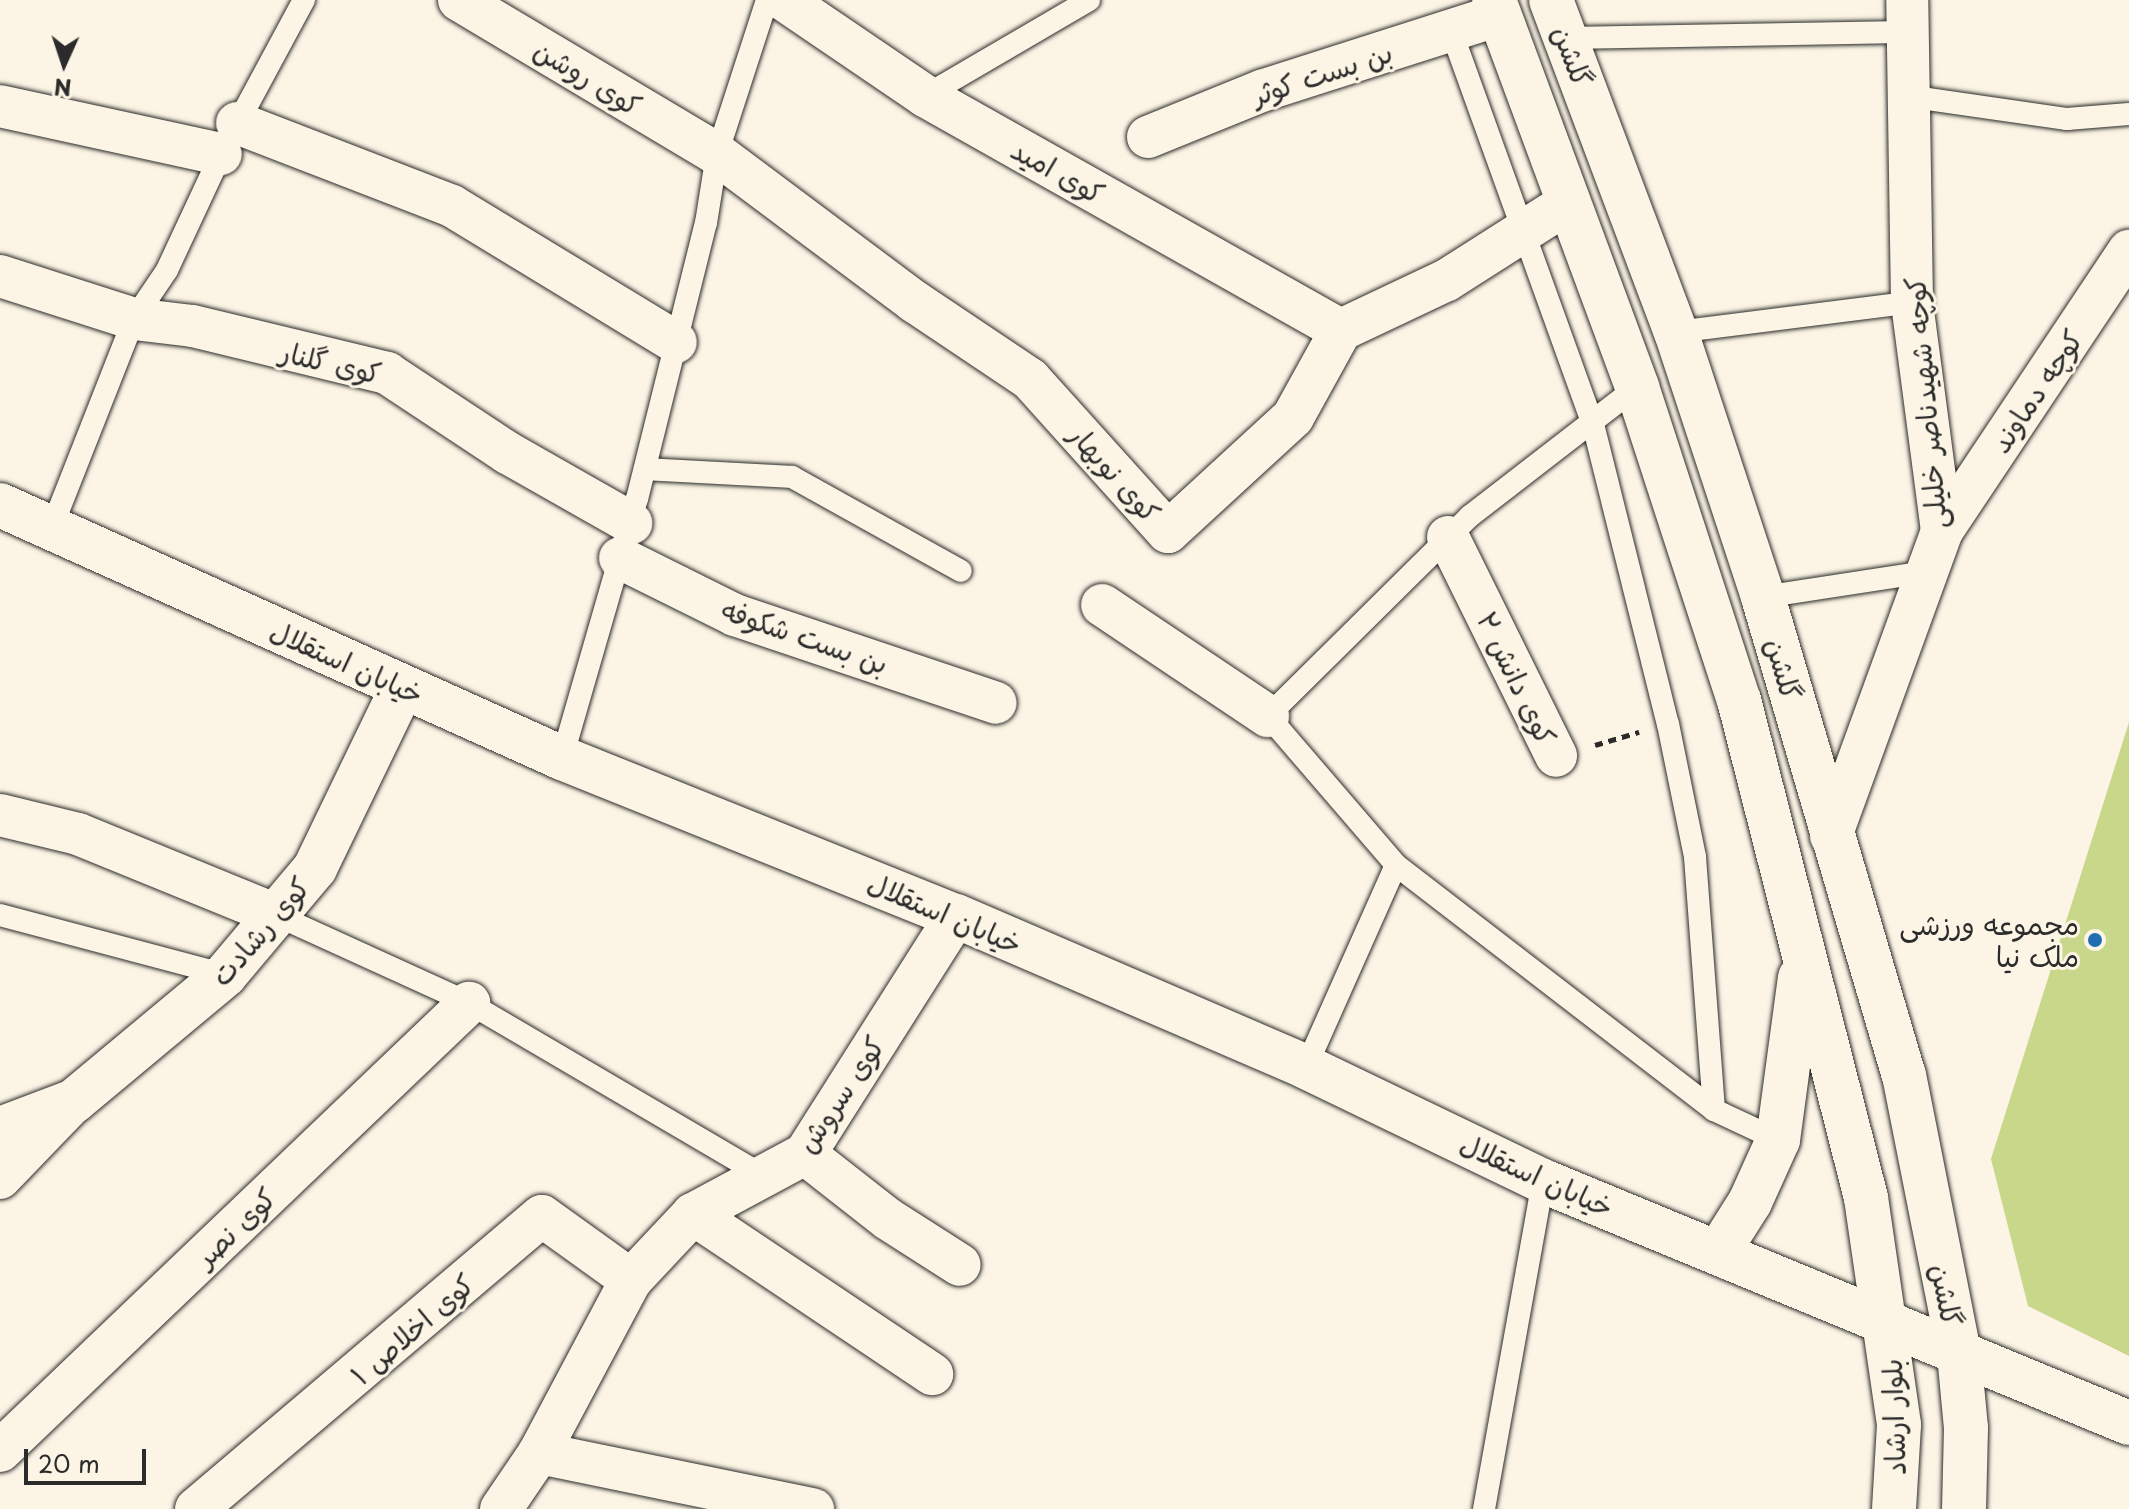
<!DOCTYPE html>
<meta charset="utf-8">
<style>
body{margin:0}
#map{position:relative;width:2129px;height:1509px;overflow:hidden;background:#fcf5e5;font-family:"Playpen Sans","Playpen Sans Arabic",sans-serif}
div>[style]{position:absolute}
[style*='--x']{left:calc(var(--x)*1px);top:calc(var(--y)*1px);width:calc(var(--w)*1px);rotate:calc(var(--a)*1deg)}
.green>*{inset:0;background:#c9d78b}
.path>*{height:5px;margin-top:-2.5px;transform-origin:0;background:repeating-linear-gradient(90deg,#2b2b2b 0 8px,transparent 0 14px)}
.roads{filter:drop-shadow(0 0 2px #2b2b2b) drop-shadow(0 0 2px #2b2b2b)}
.service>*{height:22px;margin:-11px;padding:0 11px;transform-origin:11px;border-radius:11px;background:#fcf5e5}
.minor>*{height:42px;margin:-21px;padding:0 21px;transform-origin:21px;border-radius:21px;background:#fcf5e5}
.tertiary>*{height:44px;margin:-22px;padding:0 22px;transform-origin:22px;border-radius:22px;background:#fcf5e5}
.secondary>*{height:44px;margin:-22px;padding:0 22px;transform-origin:22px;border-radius:22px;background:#fcf5e5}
.primary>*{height:44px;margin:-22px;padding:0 22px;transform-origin:22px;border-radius:22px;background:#fcf5e5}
.dots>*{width:22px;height:22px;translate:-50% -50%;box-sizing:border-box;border:4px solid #fcf5e5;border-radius:50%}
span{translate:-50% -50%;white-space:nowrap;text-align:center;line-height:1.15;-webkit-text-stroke:6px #fcf5e5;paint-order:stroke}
.street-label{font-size:28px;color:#2b2b2b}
.poi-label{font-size:28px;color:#2b2b2b}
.right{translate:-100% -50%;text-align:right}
.north{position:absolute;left:24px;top:24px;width:80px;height:80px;-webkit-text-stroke:6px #fcf5e5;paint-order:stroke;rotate:183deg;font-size:22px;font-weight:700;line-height:32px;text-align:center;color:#2b2b2b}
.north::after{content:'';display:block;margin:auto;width:28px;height:36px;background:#2b2b2b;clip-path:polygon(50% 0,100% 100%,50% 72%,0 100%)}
.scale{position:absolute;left:24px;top:1449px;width:122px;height:36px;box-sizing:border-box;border:4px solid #2b2b2b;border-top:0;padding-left:10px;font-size:24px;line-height:28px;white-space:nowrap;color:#2b2b2b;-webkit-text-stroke:6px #fcf5e5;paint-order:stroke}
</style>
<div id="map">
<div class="green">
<i style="clip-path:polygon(2129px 722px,2129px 1356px,2028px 1306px,1991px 1159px)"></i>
</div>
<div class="path">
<i style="--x:1595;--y:745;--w:46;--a:-16.5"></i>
</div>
<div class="roads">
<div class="service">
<i style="--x:1452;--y:33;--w:416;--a:70.2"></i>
<i style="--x:1593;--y:424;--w:309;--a:76"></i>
<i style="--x:1668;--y:724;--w:136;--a:78.5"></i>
<i style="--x:1695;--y:857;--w:254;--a:85.7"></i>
<i style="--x:1565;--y:38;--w:342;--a:-1"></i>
<i style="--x:925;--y:96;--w:190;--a:-30.3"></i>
<i style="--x:1907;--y:96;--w:162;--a:8.2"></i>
<i style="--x:2067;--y:119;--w:62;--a:-4.6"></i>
<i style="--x:1676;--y:332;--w:238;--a:-7.2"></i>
<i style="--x:1637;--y:387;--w:211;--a:142.3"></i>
<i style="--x:1470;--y:516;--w:284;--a:135.3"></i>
<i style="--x:1268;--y:716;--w:196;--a:49.3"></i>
<i style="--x:1396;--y:865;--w:401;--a:37.6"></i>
<i style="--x:1714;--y:1110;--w:71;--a:25.1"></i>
<i style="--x:645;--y:469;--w:147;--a:3.1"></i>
<i style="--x:792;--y:477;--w:193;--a:29.1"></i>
<i style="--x:52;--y:527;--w:224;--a:-68.5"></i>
<i style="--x:134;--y:319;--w:59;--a:-56"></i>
<i style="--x:167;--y:270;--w:128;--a:-65"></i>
<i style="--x:221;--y:154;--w:175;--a:-61.7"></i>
<i style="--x:1763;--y:597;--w:166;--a:-8.7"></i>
<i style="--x:562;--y:758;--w:270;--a:-73.9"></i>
<i style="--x:637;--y:499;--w:284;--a:-76"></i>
<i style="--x:706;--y:223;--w:70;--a:-80.9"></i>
<i style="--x:717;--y:154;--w:162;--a:-72"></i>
<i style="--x:0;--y:915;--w:233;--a:14.9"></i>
<i style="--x:276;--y:915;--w:212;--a:24.5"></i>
<i style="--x:469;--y:1003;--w:344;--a:30.4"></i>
<i style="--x:1306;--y:1067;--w:221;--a:-66"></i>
<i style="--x:1484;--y:1509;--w:333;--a:-79.8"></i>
</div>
<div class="minor">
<i style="--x:459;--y:0;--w:300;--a:30.8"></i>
<i style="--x:717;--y:154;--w:247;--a:36.8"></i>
<i style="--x:915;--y:302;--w:138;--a:33.8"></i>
<i style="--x:1030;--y:379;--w:206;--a:48"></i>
<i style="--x:1168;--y:532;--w:170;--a:-42.6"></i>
<i style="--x:1293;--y:417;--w:99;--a:-61.1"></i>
<i style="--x:1341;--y:330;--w:117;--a:-25.3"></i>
<i style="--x:1447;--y:280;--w:143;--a:-32.5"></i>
<i style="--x:784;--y:0;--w:171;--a:34.2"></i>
<i style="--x:925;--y:96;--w:477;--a:29.4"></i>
<i style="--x:0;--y:106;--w:226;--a:12.3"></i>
<i style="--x:237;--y:123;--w:230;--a:21.1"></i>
<i style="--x:452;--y:206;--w:262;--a:31.3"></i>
<i style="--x:1148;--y:137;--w:125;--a:-22.1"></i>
<i style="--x:1264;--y:90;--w:247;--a:-17.7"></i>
<i style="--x:0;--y:276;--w:141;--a:17.8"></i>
<i style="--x:134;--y:319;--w:59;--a:6.8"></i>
<i style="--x:193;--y:326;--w:200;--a:13.6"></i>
<i style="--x:387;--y:373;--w:145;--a:33.5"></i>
<i style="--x:508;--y:453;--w:142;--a:29.6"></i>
<i style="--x:1942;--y:531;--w:337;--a:-56.3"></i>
<i style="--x:1448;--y:537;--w:244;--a:63.7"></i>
<i style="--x:620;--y:558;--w:128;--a:26.4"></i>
<i style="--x:735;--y:615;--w:275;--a:18.6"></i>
<i style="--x:1102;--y:605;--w:200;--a:33.8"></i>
<i style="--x:0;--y:815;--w:80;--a:13.7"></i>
<i style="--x:78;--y:834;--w:214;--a:22.2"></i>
<i style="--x:1831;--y:836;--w:325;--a:-70"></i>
<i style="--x:1942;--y:531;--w:231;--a:-97.5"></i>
<i style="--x:1912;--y:302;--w:302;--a:-90.9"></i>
<i style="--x:805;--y:1154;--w:105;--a:38.1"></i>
<i style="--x:888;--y:1219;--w:85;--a:32.6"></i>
<i style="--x:0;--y:1178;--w:107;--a:-46.1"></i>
<i style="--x:693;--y:1214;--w:288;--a:33.8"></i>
<i style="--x:0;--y:1451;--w:649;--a:-43.69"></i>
<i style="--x:539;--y:1453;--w:280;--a:11.6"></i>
<i style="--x:196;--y:1509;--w:453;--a:-40.3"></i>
<i style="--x:542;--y:1216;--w:110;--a:35.7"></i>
<i style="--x:501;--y:1509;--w:68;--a:-55.8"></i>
<i style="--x:539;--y:1453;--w:196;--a:-62"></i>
<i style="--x:631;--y:1280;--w:91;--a:-46.8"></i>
<i style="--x:693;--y:1214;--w:127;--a:-28.2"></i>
<i style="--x:805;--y:1154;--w:282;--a:-57.6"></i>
</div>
<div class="tertiary">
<i style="--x:0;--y:1129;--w:79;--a:-20.7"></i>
<i style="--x:74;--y:1101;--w:197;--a:-39.8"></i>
<i style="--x:225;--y:975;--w:140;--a:-49.9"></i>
<i style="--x:315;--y:868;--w:200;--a:-64.2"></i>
</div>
<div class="secondary">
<i style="--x:0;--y:505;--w:616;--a:24.24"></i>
<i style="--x:562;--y:758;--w:424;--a:21.9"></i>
<i style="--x:956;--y:916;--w:381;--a:23.3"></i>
<i style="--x:1306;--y:1067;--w:263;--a:25.7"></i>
<i style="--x:1543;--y:1181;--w:634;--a:22.44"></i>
</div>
<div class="primary">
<i style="--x:1494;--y:0;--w:413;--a:69.7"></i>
<i style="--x:1637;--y:387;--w:329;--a:72"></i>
<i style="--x:1739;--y:700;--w:514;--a:75.69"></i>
<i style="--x:1866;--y:1198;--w:229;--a:81.7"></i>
<i style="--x:1899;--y:1425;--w:84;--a:93.4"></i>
<i style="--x:1551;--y:0;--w:355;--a:69.4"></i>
<i style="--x:1676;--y:332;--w:279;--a:71.8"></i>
<i style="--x:1763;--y:597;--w:498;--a:73.6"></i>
<i style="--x:1904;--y:1075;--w:284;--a:78.8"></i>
<i style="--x:1959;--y:1354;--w:74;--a:84.6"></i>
<i style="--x:1966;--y:1428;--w:81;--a:91.4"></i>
<i style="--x:1719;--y:1251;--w:58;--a:-57.7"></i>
<i style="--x:1750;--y:1202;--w:68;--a:-65.7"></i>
<i style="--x:1778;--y:1140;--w:164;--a:-82.3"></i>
</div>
</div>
<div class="dots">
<i style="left:2095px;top:940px;background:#1f6fb2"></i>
</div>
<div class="street-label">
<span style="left:1573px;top:56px;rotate:69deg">گلشن</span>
<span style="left:1322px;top:73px;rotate:-18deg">بن بست کوثر</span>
<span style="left:588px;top:77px;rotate:31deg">کوی روشن</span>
<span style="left:1058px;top:171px;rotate:29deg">کوی امید</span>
<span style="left:331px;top:362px;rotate:13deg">کوی گلنار</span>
<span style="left:2036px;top:391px;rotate:-56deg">کوچه دماوند</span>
<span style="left:1925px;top:403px;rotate:-95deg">کوچه شهیدناصر خلیلی</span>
<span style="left:1115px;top:473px;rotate:48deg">کوی نوبهار</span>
<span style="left:805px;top:636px;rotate:19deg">بن بست شکوفه</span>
<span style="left:347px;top:662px;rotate:24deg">خیابان استقلال</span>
<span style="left:1784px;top:669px;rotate:74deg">گلشن</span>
<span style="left:1517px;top:678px;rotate:64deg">کوی دانش ۲</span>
<span style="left:945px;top:913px;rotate:23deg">خیابان استقلال</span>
<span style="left:260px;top:931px;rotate:-49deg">کوی رشادت</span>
<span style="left:840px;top:1094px;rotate:-56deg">کوی سروش</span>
<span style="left:1537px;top:1175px;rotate:24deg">خیابان استقلال</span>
<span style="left:235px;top:1227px;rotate:-44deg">کوی نصر</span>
<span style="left:1947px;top:1295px;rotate:79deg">گلشن</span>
<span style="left:412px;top:1329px;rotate:-41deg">کوی اخلاص ۱</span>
<span style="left:1893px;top:1417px;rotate:-92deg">بلوار ارشاد</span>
</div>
<div class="poi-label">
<span class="right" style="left:2079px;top:940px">مجموعه ورزشی<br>ملک نیا</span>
</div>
<div class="north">N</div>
<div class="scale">20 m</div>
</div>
